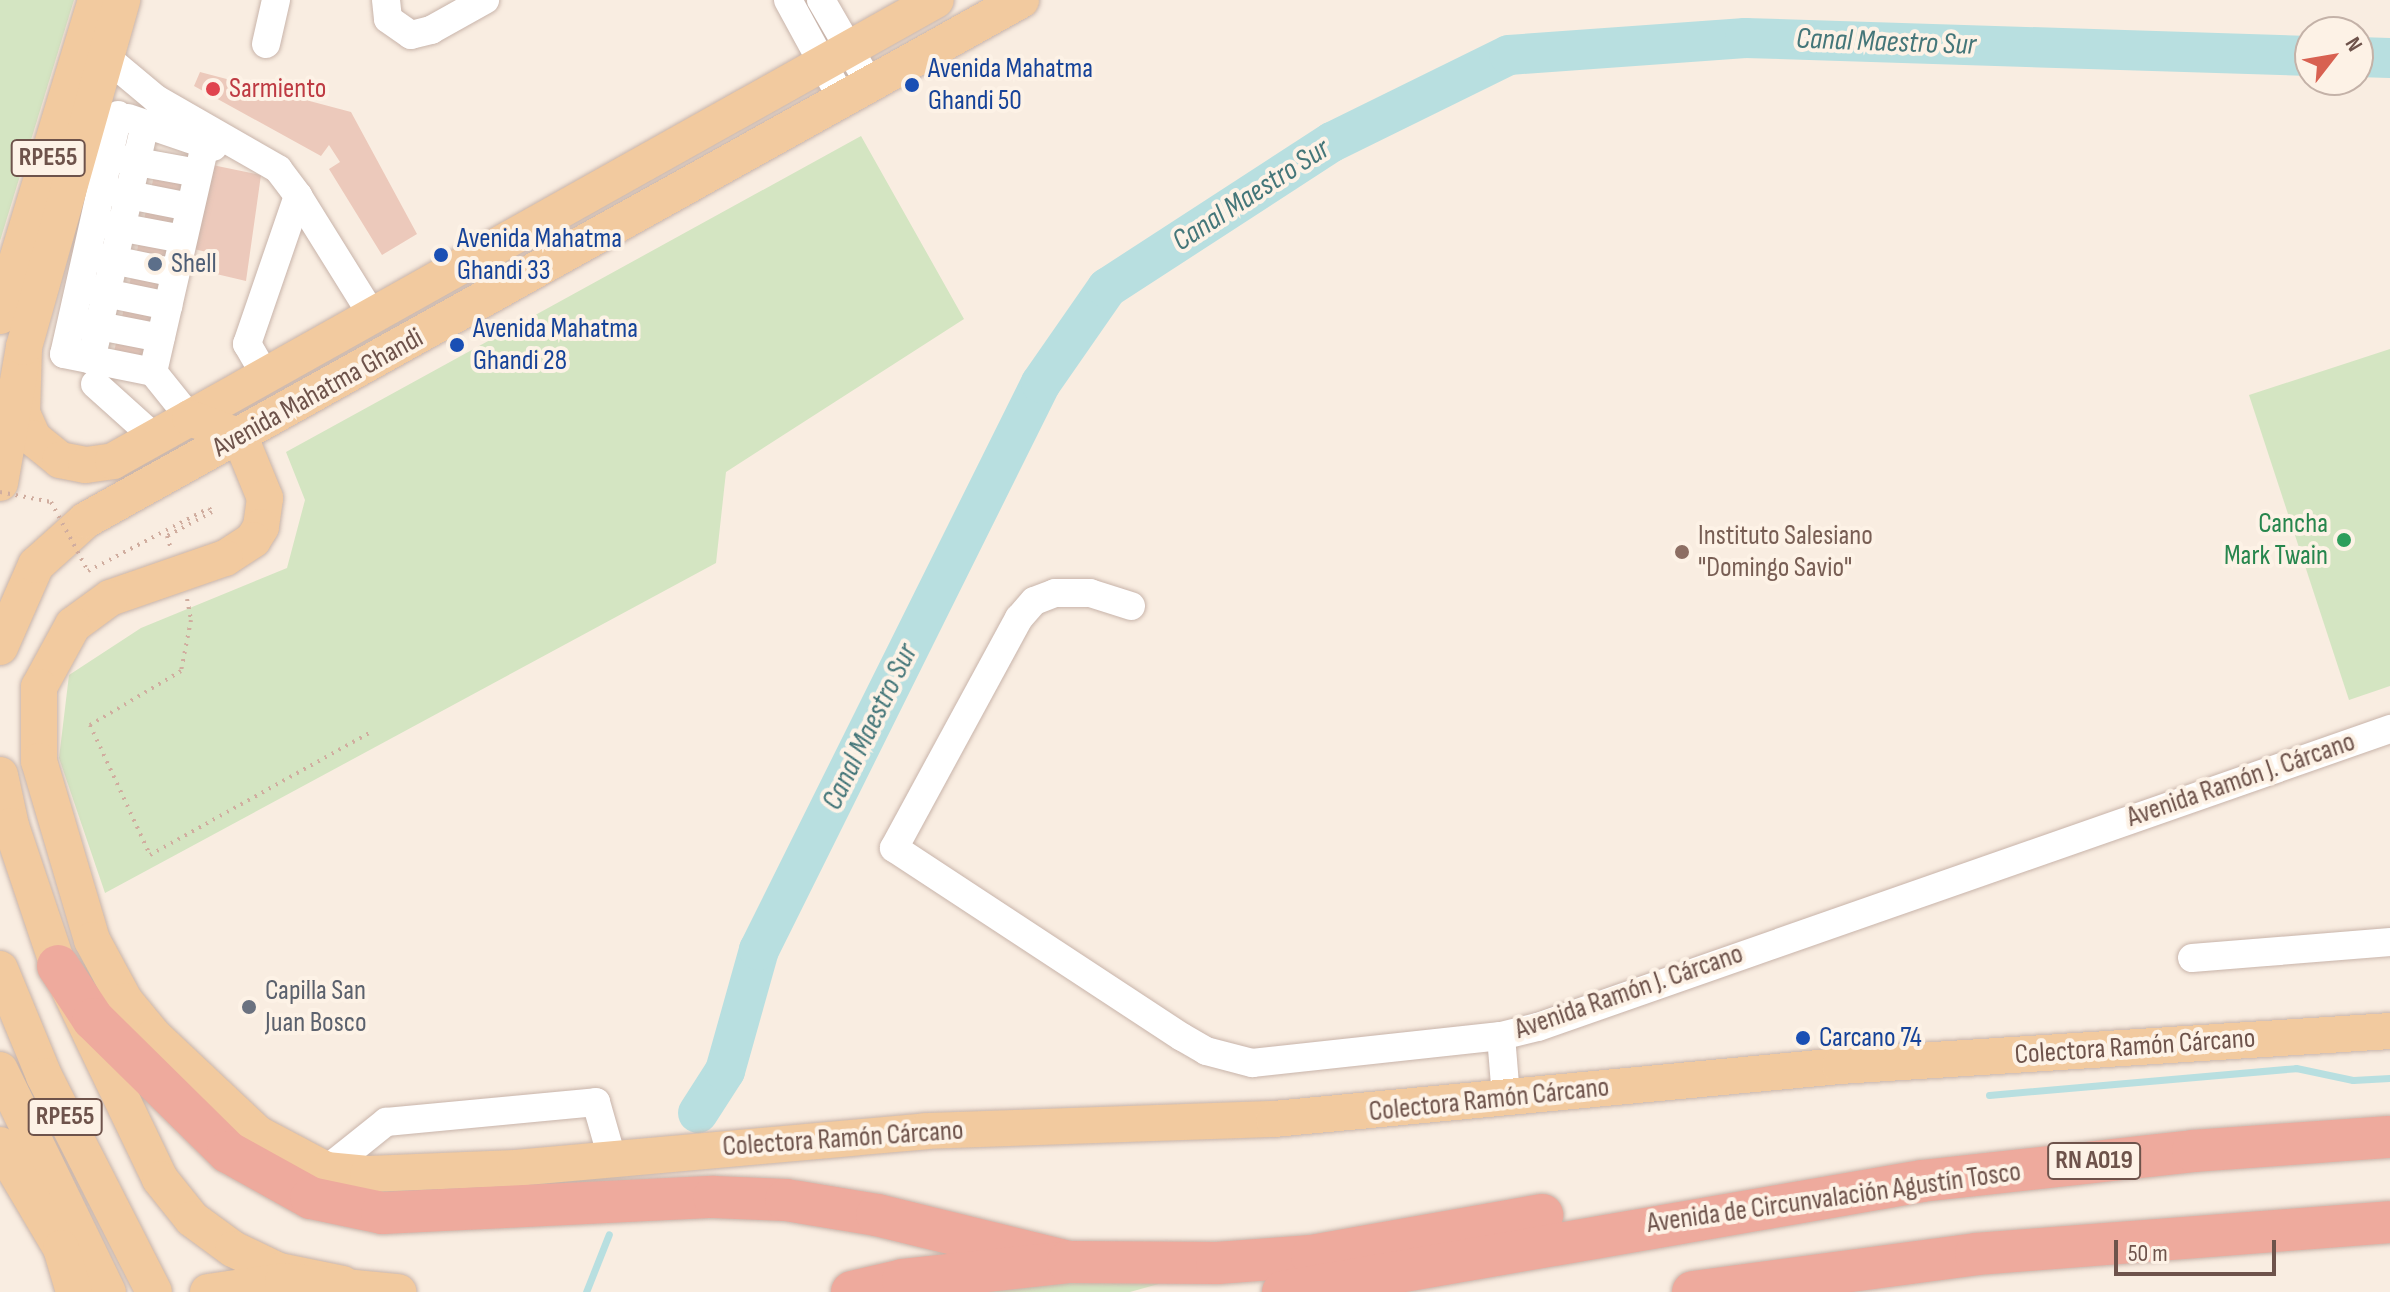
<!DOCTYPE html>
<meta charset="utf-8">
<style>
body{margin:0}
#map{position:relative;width:2390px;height:1292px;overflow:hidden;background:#f9ede1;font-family:"Sofia Sans Condensed",sans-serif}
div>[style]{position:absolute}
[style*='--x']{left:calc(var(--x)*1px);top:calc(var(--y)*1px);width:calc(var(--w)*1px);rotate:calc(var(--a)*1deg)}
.green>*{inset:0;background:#d4e5c2}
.stream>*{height:7px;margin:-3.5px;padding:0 3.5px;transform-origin:3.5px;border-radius:3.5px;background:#b8dfe0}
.river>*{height:40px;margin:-20px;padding:0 20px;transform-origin:20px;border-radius:20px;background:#b8dfe0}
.building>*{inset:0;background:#ecc9bb}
.path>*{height:4px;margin-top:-2px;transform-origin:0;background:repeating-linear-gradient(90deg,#d0ad9f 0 2px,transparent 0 8px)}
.roads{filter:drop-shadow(0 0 2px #c8b4aa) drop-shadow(0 0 2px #c8b4aa)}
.minor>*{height:28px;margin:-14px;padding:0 14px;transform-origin:14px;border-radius:14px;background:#fff}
.major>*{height:36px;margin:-18px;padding:0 18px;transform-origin:18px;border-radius:18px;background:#f2ca9f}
.highway>*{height:42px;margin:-21px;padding:0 21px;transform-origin:21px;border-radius:21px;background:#eeaa9d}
.path-bridge>*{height:4px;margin-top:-2px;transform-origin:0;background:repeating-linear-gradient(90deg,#d0ad9f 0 2px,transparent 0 8px)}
.dots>*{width:22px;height:22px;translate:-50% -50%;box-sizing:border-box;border:4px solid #fdf2e6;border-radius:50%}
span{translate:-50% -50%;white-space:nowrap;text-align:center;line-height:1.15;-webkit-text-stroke:8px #fdf2e6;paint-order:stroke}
.shield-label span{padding:2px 6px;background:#fdf2e6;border:2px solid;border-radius:6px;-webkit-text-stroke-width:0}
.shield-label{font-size:26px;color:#6e534b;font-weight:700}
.transit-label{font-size:28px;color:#164399}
.left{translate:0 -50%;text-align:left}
.health-label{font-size:28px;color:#be3a42}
.service-label{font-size:28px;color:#4e5e75}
.street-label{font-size:28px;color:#6e534b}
.leisure-label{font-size:28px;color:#27864d}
.right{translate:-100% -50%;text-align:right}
.education-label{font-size:28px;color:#785e54}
.worship-label{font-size:28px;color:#5b616d}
.water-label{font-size:30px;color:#447679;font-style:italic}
.north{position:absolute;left:2294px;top:16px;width:80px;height:80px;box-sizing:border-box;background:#fdf2e6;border:2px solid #c4b2a8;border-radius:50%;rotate:59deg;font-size:22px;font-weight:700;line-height:32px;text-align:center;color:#6e534b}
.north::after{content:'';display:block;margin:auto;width:28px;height:36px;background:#d86151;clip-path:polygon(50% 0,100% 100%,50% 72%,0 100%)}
.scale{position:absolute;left:2114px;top:1240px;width:162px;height:36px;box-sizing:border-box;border:4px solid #6e534b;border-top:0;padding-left:10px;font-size:24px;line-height:28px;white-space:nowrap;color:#6e534b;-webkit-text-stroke:6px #fdf2e6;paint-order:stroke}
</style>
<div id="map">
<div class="green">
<div style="clip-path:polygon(0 0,74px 0,0 241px)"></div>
<div style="clip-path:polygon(861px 136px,964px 319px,726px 472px,716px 563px,105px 893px,59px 758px,69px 675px,141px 628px,287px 568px,305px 500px,286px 452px)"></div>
<div style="clip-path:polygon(2390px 349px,2390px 686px,2349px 700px,2249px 395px)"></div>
<div style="clip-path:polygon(1081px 1281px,1169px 1281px,1130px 1292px,914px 1292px)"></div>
</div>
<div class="stream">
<div style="--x:1989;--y:1095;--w:308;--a:-5"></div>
<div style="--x:2296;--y:1068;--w:58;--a:11.9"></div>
<div style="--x:2353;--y:1080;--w:37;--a:-3"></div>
<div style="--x:586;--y:1292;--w:62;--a:-68.4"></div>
</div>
<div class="river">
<div style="--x:2358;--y:57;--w:32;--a:2"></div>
<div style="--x:698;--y:1113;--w:50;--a:-57.3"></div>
<div style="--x:725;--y:1071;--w:126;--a:-74.3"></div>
<div style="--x:759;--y:950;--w:633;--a:-63.56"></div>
<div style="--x:1041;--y:383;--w:116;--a:-55.2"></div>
<div style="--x:1107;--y:288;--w:268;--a:-33"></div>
<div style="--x:1332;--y:142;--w:197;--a:-26.2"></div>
<div style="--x:1509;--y:55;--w:237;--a:-4.1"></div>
<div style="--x:1745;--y:38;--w:565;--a:1.82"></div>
</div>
<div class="building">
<div style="clip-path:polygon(200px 72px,351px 112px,417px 234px,382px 255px,329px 169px,340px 162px,329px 145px,321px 156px,194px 86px)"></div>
<div style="clip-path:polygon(159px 154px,261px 175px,246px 281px,212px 273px,216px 254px,180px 246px,151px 369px,112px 361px)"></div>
</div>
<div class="path">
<div style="--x:88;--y:571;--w:136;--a:-27.5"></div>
<div style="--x:209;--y:508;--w:5;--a:53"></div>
<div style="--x:212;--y:512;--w:51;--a:151.9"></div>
<div style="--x:167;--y:536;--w:14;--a:73"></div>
<div style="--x:187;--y:599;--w:21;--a:79"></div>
<div style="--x:191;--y:620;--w:52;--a:101.1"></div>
<div style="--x:181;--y:671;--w:106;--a:149.3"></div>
<div style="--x:90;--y:725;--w:143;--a:65.2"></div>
<div style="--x:150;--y:855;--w:255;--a:-29.1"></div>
</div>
<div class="roads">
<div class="minor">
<div style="--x:386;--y:0;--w:19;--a:84"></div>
<div style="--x:388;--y:19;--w:28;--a:35"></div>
<div style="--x:411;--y:35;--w:21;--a:-14"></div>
<div style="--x:431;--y:30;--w:62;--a:-29.1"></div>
<div style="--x:788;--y:0;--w:115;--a:61.4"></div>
<div style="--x:821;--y:0;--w:98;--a:60"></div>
<div style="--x:266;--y:44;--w:45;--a:-77.2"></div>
<div style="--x:91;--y:53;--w:17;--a:17"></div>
<div style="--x:107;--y:58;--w:64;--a:39.9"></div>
<div style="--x:156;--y:99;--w:141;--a:29.8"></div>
<div style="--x:278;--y:169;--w:34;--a:53"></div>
<div style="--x:118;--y:115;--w:245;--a:102.7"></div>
<div style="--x:64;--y:354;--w:91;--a:11.4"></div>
<div style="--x:153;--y:372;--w:59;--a:51.2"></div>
<div style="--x:128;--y:118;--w:90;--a:18.8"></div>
<div style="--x:121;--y:159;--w:78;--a:10.3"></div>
<div style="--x:114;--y:192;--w:77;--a:11.2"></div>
<div style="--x:103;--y:224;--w:81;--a:10.6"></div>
<div style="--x:98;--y:257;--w:79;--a:11.7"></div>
<div style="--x:91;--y:290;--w:79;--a:11.7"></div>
<div style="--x:84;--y:323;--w:78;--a:11"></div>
<div style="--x:91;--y:360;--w:242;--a:-77.1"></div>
<div style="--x:153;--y:372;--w:247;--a:-77.1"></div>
<div style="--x:265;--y:375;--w:36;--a:-120"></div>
<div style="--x:247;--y:344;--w:157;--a:-71"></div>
<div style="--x:298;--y:196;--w:140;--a:58.1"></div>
<div style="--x:95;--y:384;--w:81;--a:42"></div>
<div style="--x:1131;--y:606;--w:43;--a:-162.4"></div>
<div style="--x:1090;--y:593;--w:35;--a:180"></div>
<div style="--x:1055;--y:593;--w:22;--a:159"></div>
<div style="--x:1034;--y:601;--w:23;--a:131"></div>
<div style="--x:1019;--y:618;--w:262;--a:118.5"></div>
<div style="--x:894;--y:848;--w:344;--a:33.3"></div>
<div style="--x:1182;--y:1037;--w:28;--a:30"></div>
<div style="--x:1206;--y:1051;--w:48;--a:14.6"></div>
<div style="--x:1252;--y:1063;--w:250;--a:-6.2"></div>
<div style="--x:1501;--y:1036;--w:38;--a:-14"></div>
<div style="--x:1538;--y:1027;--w:903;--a:-19.28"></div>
<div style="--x:2192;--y:958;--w:199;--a:-4.6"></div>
<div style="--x:1501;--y:1036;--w:61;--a:85.3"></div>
<div style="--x:326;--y:1170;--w:77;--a:-38.7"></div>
<div style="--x:386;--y:1122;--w:211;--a:-5.4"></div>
<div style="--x:596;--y:1102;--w:58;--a:74.1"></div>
</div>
<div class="major">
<div style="--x:0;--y:316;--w:330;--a:-73.1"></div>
<div style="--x:24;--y:347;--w:66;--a:91.7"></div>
<div style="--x:22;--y:413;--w:27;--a:66"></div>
<div style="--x:33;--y:438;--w:35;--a:39"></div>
<div style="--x:60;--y:460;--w:26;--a:11"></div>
<div style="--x:86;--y:465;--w:27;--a:-8"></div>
<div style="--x:113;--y:461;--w:943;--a:-29.26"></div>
<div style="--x:190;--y:418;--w:53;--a:20.8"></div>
<div style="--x:240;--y:437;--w:66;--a:67.7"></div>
<div style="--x:265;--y:498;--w:29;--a:98"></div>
<div style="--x:261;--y:527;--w:15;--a:122"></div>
<div style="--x:253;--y:540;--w:33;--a:147"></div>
<div style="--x:225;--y:558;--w:122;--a:160.8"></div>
<div style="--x:110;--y:598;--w:46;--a:143.9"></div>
<div style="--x:73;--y:625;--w:71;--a:118.7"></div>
<div style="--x:39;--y:687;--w:74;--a:90"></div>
<div style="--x:39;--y:761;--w:187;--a:73.5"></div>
<div style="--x:92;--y:940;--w:69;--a:61.6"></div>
<div style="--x:125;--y:1001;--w:45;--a:50.4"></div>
<div style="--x:154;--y:1036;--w:143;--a:43.3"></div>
<div style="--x:258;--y:1134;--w:77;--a:27.9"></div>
<div style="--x:326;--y:1170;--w:42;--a:5.4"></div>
<div style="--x:368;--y:1174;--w:147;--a:-2.3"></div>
<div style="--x:515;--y:1168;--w:413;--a:-5.1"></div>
<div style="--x:926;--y:1131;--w:348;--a:-2"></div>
<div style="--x:1274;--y:1119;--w:568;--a:-5.35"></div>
<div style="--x:1840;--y:1066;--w:551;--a:-3.64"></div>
<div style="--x:0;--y:483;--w:138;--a:-80"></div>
<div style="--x:24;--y:347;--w:361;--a:-74.2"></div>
<div style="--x:0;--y:647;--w:90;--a:-66.3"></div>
<div style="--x:36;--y:565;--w:67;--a:-42"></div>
<div style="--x:86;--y:520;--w:1070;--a:-29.08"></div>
<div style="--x:0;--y:775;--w:52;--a:77.8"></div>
<div style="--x:11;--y:826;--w:148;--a:71.4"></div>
<div style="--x:58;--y:966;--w:236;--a:64.4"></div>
<div style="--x:160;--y:1179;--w:51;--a:51.3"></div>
<div style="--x:192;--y:1219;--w:51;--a:36.2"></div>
<div style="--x:233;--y:1249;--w:51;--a:25.6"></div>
<div style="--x:279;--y:1271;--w:65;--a:11.5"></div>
<div style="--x:0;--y:969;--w:116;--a:67.6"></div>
<div style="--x:44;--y:1076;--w:242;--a:63"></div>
<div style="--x:0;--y:1070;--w:247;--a:64.1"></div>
<div style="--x:0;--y:1145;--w:120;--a:59.4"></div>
<div style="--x:61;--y:1248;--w:46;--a:73.5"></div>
<div style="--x:208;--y:1292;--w:76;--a:-8.3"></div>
<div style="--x:283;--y:1281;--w:116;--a:5.5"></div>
</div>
<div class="highway">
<div style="--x:58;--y:966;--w:64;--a:56.6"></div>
<div style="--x:93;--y:1019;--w:190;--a:44.6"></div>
<div style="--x:228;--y:1152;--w:95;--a:29"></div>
<div style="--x:311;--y:1198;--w:73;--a:11.9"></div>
<div style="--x:382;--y:1213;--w:332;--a:-2.8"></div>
<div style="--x:714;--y:1197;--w:72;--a:2.4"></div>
<div style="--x:786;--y:1200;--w:92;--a:9.4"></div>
<div style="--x:877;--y:1215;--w:197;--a:13.8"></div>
<div style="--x:852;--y:1292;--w:52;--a:-13.2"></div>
<div style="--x:903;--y:1280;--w:166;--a:-6.2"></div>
<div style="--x:1068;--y:1262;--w:149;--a:0.4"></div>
<div style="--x:1217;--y:1263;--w:95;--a:-4.2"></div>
<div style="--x:1312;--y:1256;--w:234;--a:-10.1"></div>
<div style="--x:1283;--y:1292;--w:649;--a:-9.85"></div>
<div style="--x:1922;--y:1181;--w:273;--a:-6.3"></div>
<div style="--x:2193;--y:1151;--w:197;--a:-4.1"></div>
<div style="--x:1693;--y:1292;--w:286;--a:-7.6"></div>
<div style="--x:1976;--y:1254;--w:415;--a:-4.4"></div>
</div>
</div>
<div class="path-bridge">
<div style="--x:0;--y:492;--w:52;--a:11.1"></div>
<div style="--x:51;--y:502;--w:78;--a:61.8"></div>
</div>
<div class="dots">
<div style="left:912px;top:85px;background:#1a4fb4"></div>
<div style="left:213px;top:89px;background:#e0444e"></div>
<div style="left:441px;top:255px;background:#1a4fb4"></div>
<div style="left:155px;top:264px;background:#5c6f8a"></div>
<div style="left:457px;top:345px;background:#1a4fb4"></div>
<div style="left:2344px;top:540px;background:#2e9e5b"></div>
<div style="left:1682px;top:552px;background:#8d6e63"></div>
<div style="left:249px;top:1007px;background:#6b7280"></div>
<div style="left:1803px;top:1038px;background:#1a4fb4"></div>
</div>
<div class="shield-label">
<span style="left:48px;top:158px">RPE55</span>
<span style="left:65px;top:1117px">RPE55</span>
<span style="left:2094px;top:1161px">RN A019</span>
</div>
<div class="transit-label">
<span class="left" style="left:928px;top:85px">Avenida Mahatma<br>Ghandi 50</span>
<span class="left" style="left:457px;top:255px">Avenida Mahatma<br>Ghandi 33</span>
<span class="left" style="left:473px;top:345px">Avenida Mahatma<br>Ghandi 28</span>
<span class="left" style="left:1819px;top:1038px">Carcano 74</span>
</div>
<div class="health-label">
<span class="left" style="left:229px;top:89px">Sarmiento</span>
</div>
<div class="service-label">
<span class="left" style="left:171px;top:264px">Shell</span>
</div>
<div class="street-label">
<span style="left:318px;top:393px;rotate:-29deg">Avenida Mahatma Ghandi</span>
<span style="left:2241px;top:780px;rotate:-19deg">Avenida Ramón J. Cárcano</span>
<span style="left:1629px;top:992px;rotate:-19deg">Avenida Ramón J. Cárcano</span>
<span style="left:2135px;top:1047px;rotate:-4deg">Colectora Ramón Cárcano</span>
<span style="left:1489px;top:1100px;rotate:-6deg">Colectora Ramón Cárcano</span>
<span style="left:843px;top:1139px;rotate:-4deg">Colectora Ramón Cárcano</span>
<span style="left:1834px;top:1198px;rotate:-8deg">Avenida de Circunvalación Agustín Tosco</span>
</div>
<div class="leisure-label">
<span class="right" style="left:2328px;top:540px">Cancha<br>Mark Twain</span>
</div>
<div class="education-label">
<span class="left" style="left:1698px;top:552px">Instituto Salesiano<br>"Domingo Savio"</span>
</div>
<div class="worship-label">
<span class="left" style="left:265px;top:1007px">Capilla San<br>Juan Bosco</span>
</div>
<div class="water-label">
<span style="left:1886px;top:42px;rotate:2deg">Canal Maestro Sur</span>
<span style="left:1251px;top:195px;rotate:-33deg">Canal Maestro Sur</span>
<span style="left:870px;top:727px;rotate:-64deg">Canal Maestro Sur</span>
</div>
<div class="north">N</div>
<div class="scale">50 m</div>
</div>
